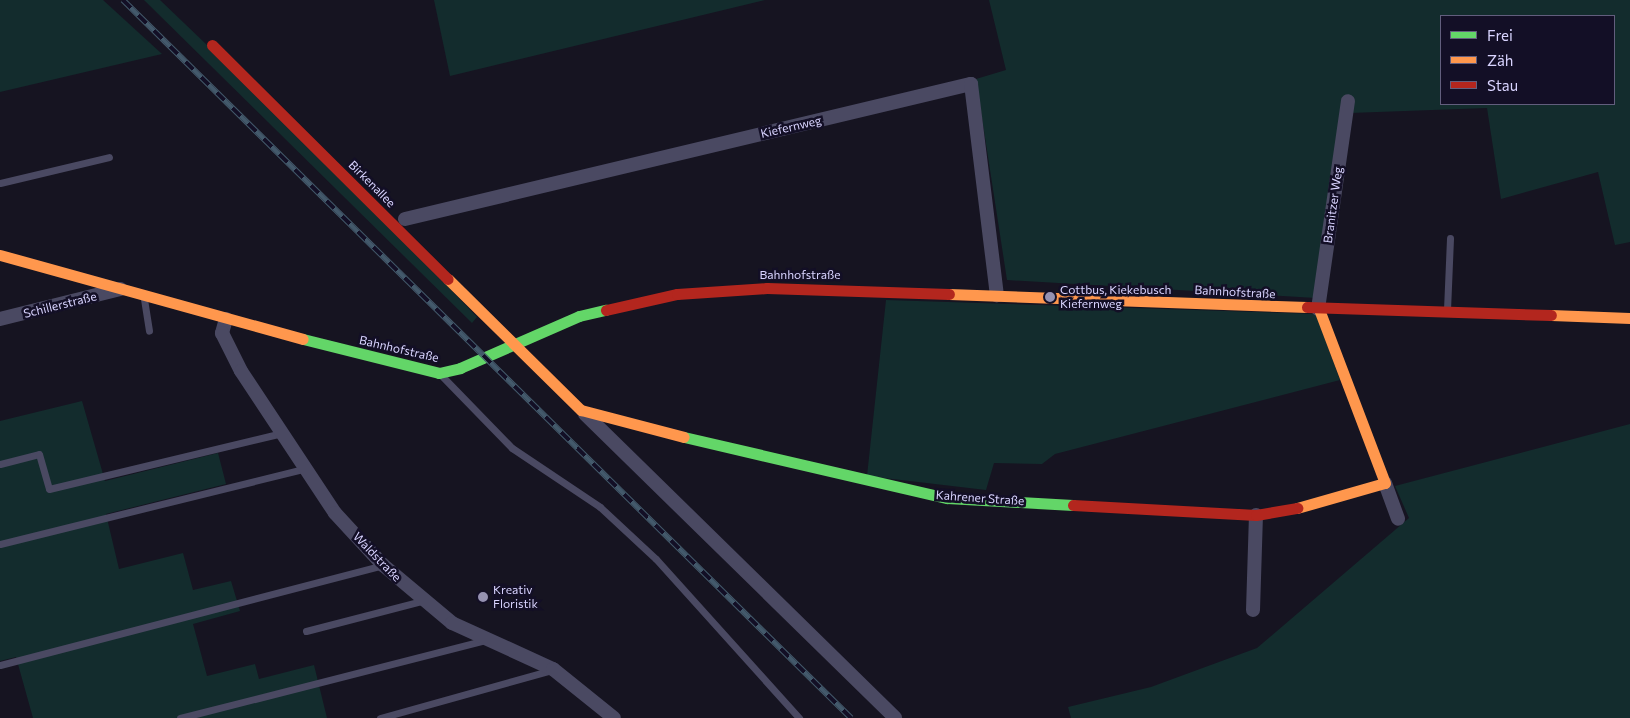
<!DOCTYPE html>
<meta charset="utf-8">
<style>
body{margin:0}
#map{position:relative;width:1630px;height:718px;overflow:hidden;background:#161421;font-family:Commissioner,sans-serif}
div>[style]{position:absolute}
[style*='--x']{left:calc(var(--x)*1px);top:calc(var(--y)*1px);width:calc(var(--w)*1px);rotate:calc(var(--a)*1deg)}
.green>*{inset:0;background:#132c2d}
.lane>*{height:7px;margin:-3.5px;padding:0 3.5px;transform-origin:3.5px;border-radius:3.5px;background:#4a4962}
.street>*{height:14px;margin:-7px;padding:0 7px;transform-origin:7px;border-radius:7px;background:#4a4962}
.fast>*{height:11px;margin:-5.5px;padding:0 5.5px;transform-origin:5.5px;border-radius:5.5px;background:#63d668}
.slow>*{height:11px;margin:-5.5px;padding:0 5.5px;transform-origin:5.5px;border-radius:5.5px;background:#ff974d}
.jam>*{height:11px;margin:-5.5px;padding:0 5.5px;transform-origin:5.5px;border-radius:5.5px;background:#b3261e}
.rail>*{height:5.5px;margin-top:-2.75px;transform-origin:0;background:repeating-linear-gradient(90deg,#130f26 0 11px,#43596b 0 22px);box-sizing:border-box;border-block:1px solid #43596b}
.dots>*{width:14px;height:14px;translate:-50% -50%;box-sizing:border-box;border:2px solid #130f26;border-radius:50%}
span{translate:-50% -50%;white-space:nowrap;text-align:center;line-height:1.15;-webkit-text-stroke:5px #130f26;paint-order:stroke}
.street-label{font-size:12px;color:#d9d4ff}
.poi-label{font-size:12px;color:#d9d4ff}
.left{translate:0 -50%;text-align:left}
.legend{position:absolute;left:1440px;top:15px;width:175px;height:90px;box-sizing:border-box;background:#130f26;border:1px solid #625e7d;margin:0;padding:6px 9px;list-style:none;font-size:15px;color:#d9d4ff}
.legend li{display:flex;align-items:center;gap:10px;height:25px}
.legend b{width:25px;border:1px solid #625e7d}
</style>
<div id="map">
<div class="green">
<div style="clip-path:polygon(0 0,103px 0,162px 54px,0 92px)"></div>
<div style="clip-path:polygon(144px 0,160px 0,303px 137px,477px 317px,472px 323px)"></div>
<div style="clip-path:polygon(434px 0,765px 0,450px 76px)"></div>
<div style="clip-path:polygon(evenodd,989px 0,1630px 0,1630px 242px,1615px 245px,1598px 172px,1501px 199px,1487px 108px,1350px 113px,1316px 298px,1007px 280px,976px 79px,1006px 70px,989px 0,1441px 16px,1614px 16px,1614px 104px,1441px 104px,1441px 16px)"></div>
<div style="clip-path:polygon(886px 300px,1316px 314px,1340px 380px,1055px 454px,1042px 464px,994px 463px,986px 490px,867px 476px)"></div>
<div style="clip-path:polygon(82px 401px,105px 481px,218px 453px,226px 484px,106px 514px,119px 569px,183px 553px,193px 590px,231px 581px,240px 611px,193px 624px,207px 676px,255px 664px,259px 679px,314px 665px,327px 718px,33px 718px,16px 657px,0 661px,0 421px)"></div>
<div style="clip-path:polygon(1630px 424px,1630px 718px,1071px 718px,1068px 707px,1151px 687px,1257px 648px,1409px 518px,1395px 486px)"></div>
</div>
<div class="lane">
<div style="--x:0;--y:183;--w:112;--a:-13.4"></div>
<div style="--x:144;--y:299;--w:32;--a:81"></div>
<div style="--x:1447;--y:310;--w:72;--a:-87.6"></div>
<div style="--x:441;--y:375;--w:102;--a:45.8"></div>
<div style="--x:512;--y:448;--w:106;--a:33.8"></div>
<div style="--x:600;--y:507;--w:76;--a:42.9"></div>
<div style="--x:656;--y:559;--w:214;--a:48"></div>
<div style="--x:0;--y:464;--w:40;--a:-14.4"></div>
<div style="--x:39;--y:454;--w:36;--a:74"></div>
<div style="--x:49;--y:489;--w:241;--a:-13.5"></div>
<div style="--x:0;--y:544;--w:315;--a:-13.9"></div>
<div style="--x:306;--y:631;--w:120;--a:-14.5"></div>
<div style="--x:0;--y:665;--w:396;--a:-14.6"></div>
<div style="--x:180;--y:718;--w:315;--a:-14.3"></div>
<div style="--x:380;--y:718;--w:179;--a:-15.6"></div>
</div>
<div class="street">
<div style="--x:405;--y:219;--w:582;--a:-13.42"></div>
<div style="--x:971;--y:84;--w:213;--a:83"></div>
<div style="--x:1318;--y:309;--w:210;--a:-81.8"></div>
<div style="--x:0;--y:319;--w:124;--a:-14"></div>
<div style="--x:226;--y:319;--w:15;--a:106"></div>
<div style="--x:222;--y:333;--w:42;--a:63.4"></div>
<div style="--x:241;--y:371;--w:170;--a:56.5"></div>
<div style="--x:335;--y:513;--w:71;--a:47.3"></div>
<div style="--x:383;--y:565;--w:90;--a:40"></div>
<div style="--x:452;--y:623;--w:111;--a:24.5"></div>
<div style="--x:553;--y:669;--w:78;--a:38.8"></div>
<div style="--x:585;--y:414;--w:434;--a:44.4"></div>
<div style="--x:1385;--y:483;--w:38;--a:70"></div>
<div style="--x:1253;--y:610;--w:95;--a:-88.2"></div>
</div>
<div class="fast">
<div style="--x:303;--y:339;--w:140;--a:14"></div>
<div style="--x:439;--y:373;--w:22;--a:-13"></div>
<div style="--x:460;--y:368;--w:130;--a:-23.6"></div>
<div style="--x:579;--y:316;--w:28;--a:-13"></div>
<div style="--x:684;--y:437;--w:270;--a:13.1"></div>
<div style="--x:947;--y:498;--w:126;--a:3.2"></div>
</div>
<div class="slow">
<div style="--x:0;--y:255;--w:314;--a:15.5"></div>
<div style="--x:448;--y:279;--w:187;--a:44.6"></div>
<div style="--x:581;--y:410;--w:106;--a:14.7"></div>
<div style="--x:949;--y:294;--w:358;--a:2.1"></div>
<div style="--x:1551;--y:315;--w:79;--a:2.2"></div>
<div style="--x:1297;--y:508;--w:91;--a:-15.9"></div>
<div style="--x:1385;--y:483;--w:186;--a:-110.8"></div>
</div>
<div class="jam">
<div style="--x:212;--y:45;--w:332;--a:44.8"></div>
<div style="--x:1307;--y:307;--w:244;--a:1.9"></div>
<div style="--x:606;--y:310;--w:73;--a:-12.7"></div>
<div style="--x:677;--y:294;--w:90;--a:-3.8"></div>
<div style="--x:767;--y:288;--w:182;--a:1.9"></div>
<div style="--x:1073;--y:505;--w:183;--a:3.1"></div>
<div style="--x:1256;--y:515;--w:42;--a:-9.7"></div>
</div>
<div class="rail">
<div style="--x:123;--y:0;--w:1023;--a:44.6"></div>
</div>
<div class="dots">
<div style="left:1050px;top:297px;background:#9591b1"></div>
<div style="left:483px;top:597px;background:#9591b1"></div>
</div>
<div class="street-label">
<span style="left:791px;top:127px;rotate:-13deg">Kiefernweg</span>
<span style="left:372px;top:184px;rotate:45deg">Birkenallee</span>
<span style="left:1333px;top:205px;rotate:-82deg">Branitzer Weg</span>
<span style="left:800px;top:275px">Bahnhofstraße</span>
<span style="left:1235px;top:292px;rotate:3deg">Bahnhofstraße</span>
<span style="left:60px;top:305px;rotate:-14deg">Schillerstraße</span>
<span style="left:399px;top:349px;rotate:13deg">Bahnhofstraße</span>
<span style="left:980px;top:498px;rotate:4deg">Kahrener Straße</span>
<span style="left:377px;top:557px;rotate:46deg">Waldstraße</span>
</div>
<div class="poi-label">
<span class="left" style="left:1060px;top:297px">Cottbus, Kiekebusch<br>Kiefernweg</span>
<span class="left" style="left:493px;top:597px">Kreativ<br>Floristik</span>
</div>
<ul class="legend">
<li><b style="height:6px;background:#63d668"></b>Frei</li>
<li><b style="height:6px;background:#ff974d"></b>Zäh</li>
<li><b style="height:6px;background:#b3261e"></b>Stau</li>
</ul>
</div>
